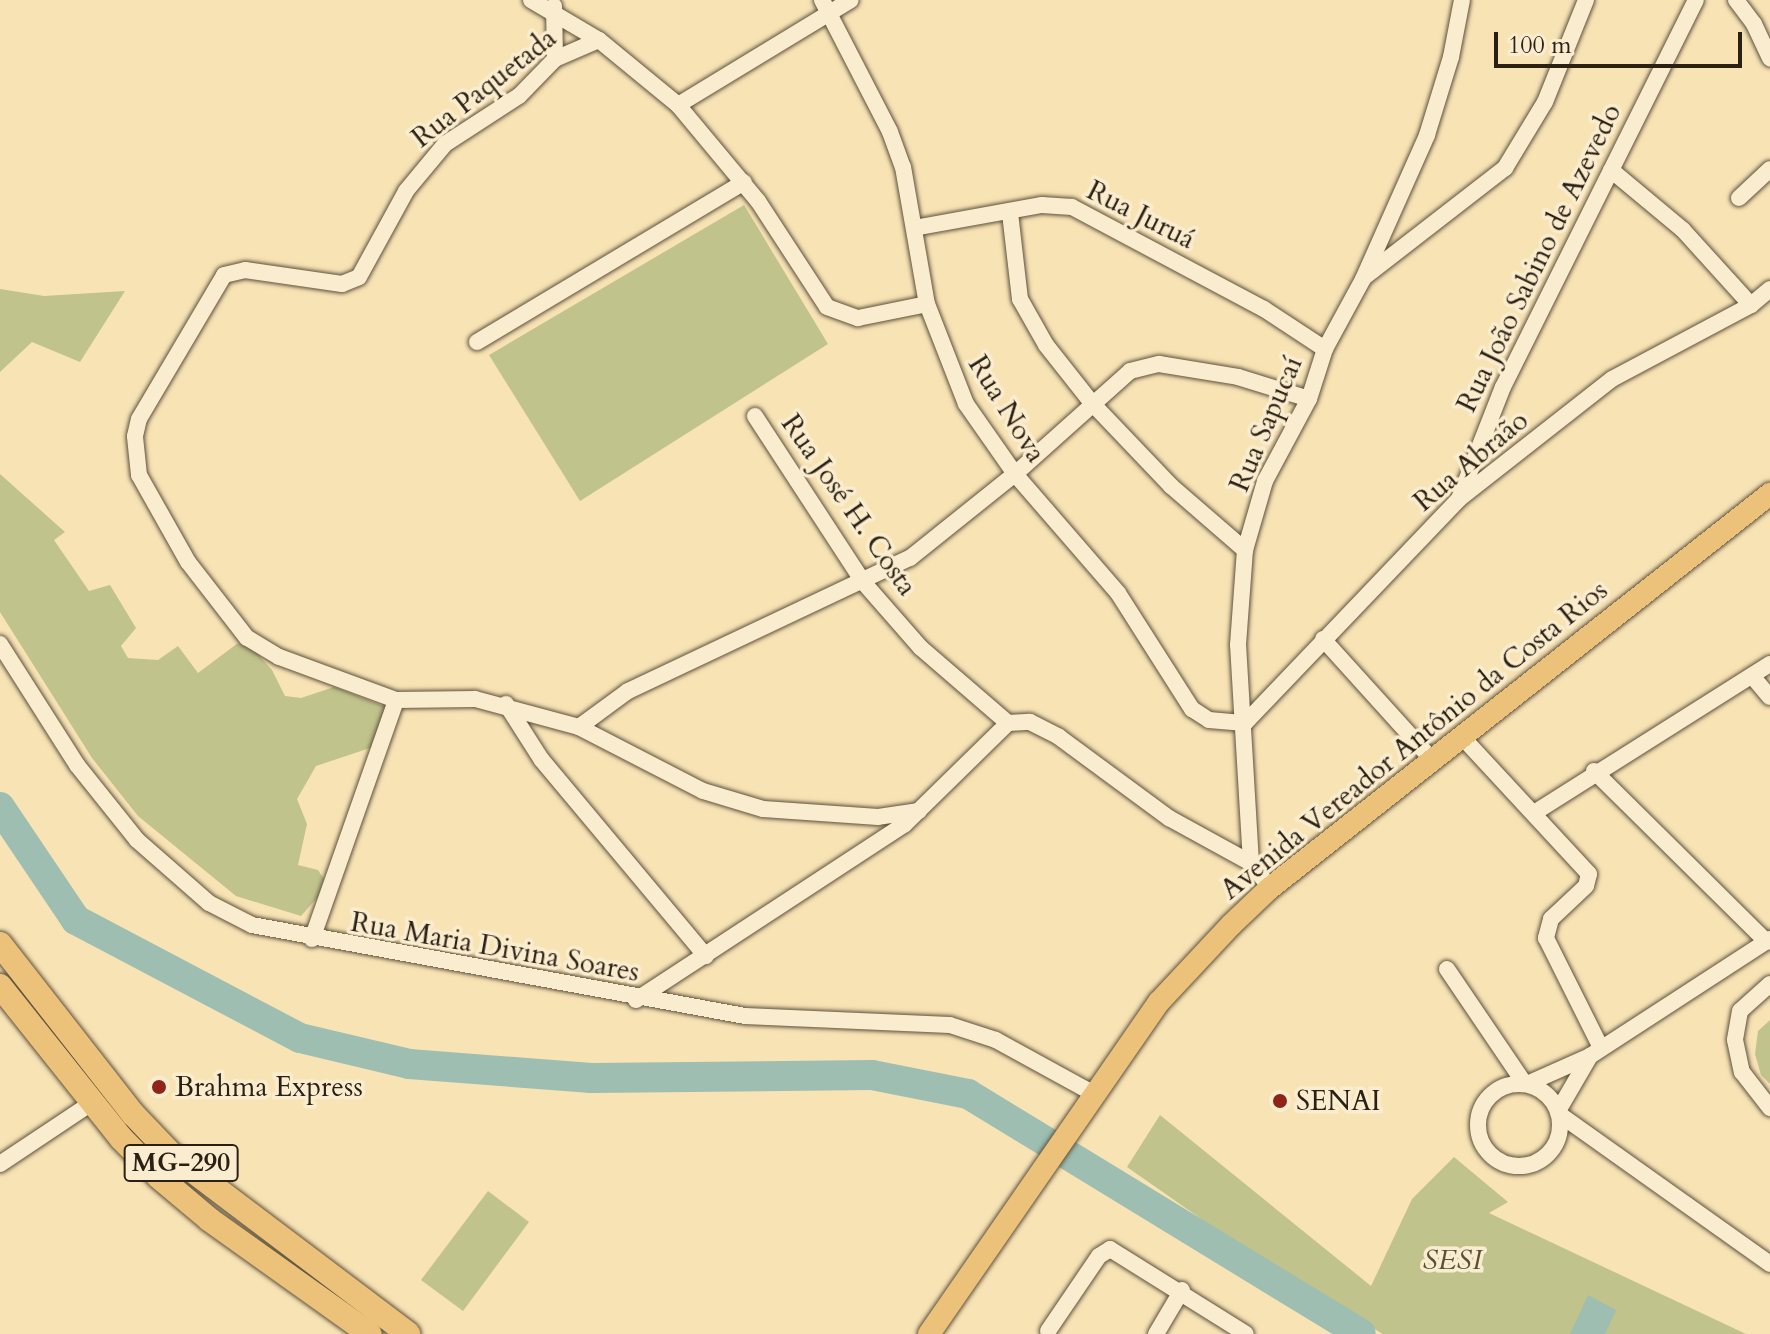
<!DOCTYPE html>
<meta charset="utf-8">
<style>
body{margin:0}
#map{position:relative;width:1770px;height:1334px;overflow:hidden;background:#f8e3b5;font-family:Cardo,serif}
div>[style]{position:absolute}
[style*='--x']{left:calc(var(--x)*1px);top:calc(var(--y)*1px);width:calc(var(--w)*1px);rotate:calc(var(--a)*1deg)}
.green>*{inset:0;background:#c0c38b}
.water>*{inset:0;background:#9dbeb1}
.river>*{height:30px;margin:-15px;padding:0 15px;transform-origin:15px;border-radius:15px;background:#9dbeb1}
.roads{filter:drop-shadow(0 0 2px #5e513c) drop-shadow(0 0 2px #5e513c)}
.minor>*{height:16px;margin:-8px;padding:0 8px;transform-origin:8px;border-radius:8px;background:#faedcf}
.minor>.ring{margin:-8px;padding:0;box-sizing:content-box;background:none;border:16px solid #faedcf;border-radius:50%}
.major>*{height:22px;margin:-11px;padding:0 11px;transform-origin:11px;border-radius:11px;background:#ecc27a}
.highway>*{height:24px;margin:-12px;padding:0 12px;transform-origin:12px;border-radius:12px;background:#ecc27a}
.dots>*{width:22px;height:22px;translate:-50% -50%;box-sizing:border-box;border:4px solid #faedcf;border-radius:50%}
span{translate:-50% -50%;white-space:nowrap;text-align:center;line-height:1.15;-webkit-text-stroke:7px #faedcf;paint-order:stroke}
.shield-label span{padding:2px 6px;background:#faedcf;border:2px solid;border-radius:6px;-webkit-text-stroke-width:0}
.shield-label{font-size:26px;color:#2b2014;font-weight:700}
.street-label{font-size:28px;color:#2b2014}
.poi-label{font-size:28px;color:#2b2014}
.left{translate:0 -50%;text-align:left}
.park-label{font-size:28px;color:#585138;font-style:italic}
.scale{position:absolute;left:1494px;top:32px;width:248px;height:36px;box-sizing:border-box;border:4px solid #2b2014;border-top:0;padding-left:10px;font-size:24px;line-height:28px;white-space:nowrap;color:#2b2014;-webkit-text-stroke:6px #faedcf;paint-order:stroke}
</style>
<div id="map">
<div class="green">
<div style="clip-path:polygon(744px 205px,828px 344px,580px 501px,489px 355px)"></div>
<div style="clip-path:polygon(0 289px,44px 296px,125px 291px,80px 362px,32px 342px,0 372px)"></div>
<div style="clip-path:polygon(0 474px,65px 532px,54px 540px,89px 591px,110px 585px,136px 628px,121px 646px,128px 658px,158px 660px,178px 646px,198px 673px,238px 643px,254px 650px,272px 670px,285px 696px,301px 698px,334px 687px,391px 709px,376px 746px,316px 766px,297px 799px,307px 824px,298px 865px,318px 870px,324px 879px,318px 897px,301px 916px,236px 896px,138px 816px,92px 758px,0 612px)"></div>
<div style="clip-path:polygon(1770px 1020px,1770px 1084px,1761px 1075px,1755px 1054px,1758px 1031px)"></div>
<div style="clip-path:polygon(1160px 1115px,1371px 1286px,1412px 1199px,1454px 1157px,1508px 1202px,1489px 1213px,1746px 1334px,1383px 1334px,1280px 1274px,1127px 1167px)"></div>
<div style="clip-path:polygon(488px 1191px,529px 1222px,463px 1311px,421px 1280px)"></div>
</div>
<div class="water">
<div style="clip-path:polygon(1588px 1295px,1616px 1310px,1605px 1334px,1570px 1334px)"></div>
</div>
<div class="river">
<div style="--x:0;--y:807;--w:136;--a:56.1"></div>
<div style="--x:76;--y:920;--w:253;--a:27.8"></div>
<div style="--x:300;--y:1038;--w:112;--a:13.4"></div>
<div style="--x:409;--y:1064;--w:183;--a:4.4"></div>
<div style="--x:591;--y:1078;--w:281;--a:-0.6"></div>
<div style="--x:872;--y:1075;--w:98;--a:11.2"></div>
<div style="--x:968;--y:1094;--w:460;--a:31.4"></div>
</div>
<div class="roads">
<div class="minor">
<div style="--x:531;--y:0;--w:79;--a:30.5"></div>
<div style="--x:822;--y:0;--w:148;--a:62.7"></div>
<div style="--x:890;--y:132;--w:37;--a:70"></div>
<div style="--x:903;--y:167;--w:139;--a:80.1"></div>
<div style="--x:927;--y:304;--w:107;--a:68.7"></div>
<div style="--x:966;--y:404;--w:85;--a:55"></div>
<div style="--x:1015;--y:474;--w:157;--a:49.1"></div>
<div style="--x:1118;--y:593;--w:138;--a:57.5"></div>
<div style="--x:1192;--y:709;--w:20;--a:33"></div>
<div style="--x:1209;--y:720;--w:36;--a:5"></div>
<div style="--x:1245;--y:723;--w:310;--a:-46.3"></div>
<div style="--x:1459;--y:499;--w:194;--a:-38.1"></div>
<div style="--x:1612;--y:379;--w:157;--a:-28"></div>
<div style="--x:1751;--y:305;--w:25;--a:-40"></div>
<div style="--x:1736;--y:0;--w:30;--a:53"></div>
<div style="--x:1754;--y:24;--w:38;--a:65"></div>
<div style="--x:554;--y:6;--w:53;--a:88.9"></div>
<div style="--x:678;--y:105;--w:202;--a:-31.3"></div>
<div style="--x:1611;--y:170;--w:94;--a:39.8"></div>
<div style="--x:1683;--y:230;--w:101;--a:47.8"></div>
<div style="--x:1739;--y:198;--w:42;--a:-43.1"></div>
<div style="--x:1010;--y:213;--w:87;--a:83.4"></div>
<div style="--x:1020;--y:299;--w:53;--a:60.5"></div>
<div style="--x:1046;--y:345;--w:73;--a:51.7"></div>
<div style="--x:1091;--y:402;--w:116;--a:46.4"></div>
<div style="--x:1171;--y:486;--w:98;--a:40.9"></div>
<div style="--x:914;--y:228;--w:130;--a:-10.2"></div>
<div style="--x:1042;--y:205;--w:30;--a:4"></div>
<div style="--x:1072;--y:207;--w:217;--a:28"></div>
<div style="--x:1264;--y:309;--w:73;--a:33.3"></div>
<div style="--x:1367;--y:275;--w:175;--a:-37.8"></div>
<div style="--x:1505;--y:168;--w:77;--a:-58.8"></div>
<div style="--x:1545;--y:102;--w:110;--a:-68.1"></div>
<div style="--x:477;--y:342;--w:311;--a:-30.9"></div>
<div style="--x:755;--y:416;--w:199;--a:56.9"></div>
<div style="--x:864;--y:583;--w:86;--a:48.8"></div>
<div style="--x:921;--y:648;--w:115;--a:40.8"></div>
<div style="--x:1008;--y:723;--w:22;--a:-3"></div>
<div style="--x:1030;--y:722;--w:33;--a:27"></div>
<div style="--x:1059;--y:737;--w:137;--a:36.4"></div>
<div style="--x:1169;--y:818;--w:94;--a:28.8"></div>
<div style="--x:1459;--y:499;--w:120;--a:-68.6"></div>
<div style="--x:1503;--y:387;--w:432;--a:-63.5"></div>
<div style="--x:1323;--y:639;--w:166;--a:47.9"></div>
<div style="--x:0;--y:644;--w:143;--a:57.5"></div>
<div style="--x:77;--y:765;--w:96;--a:51.3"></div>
<div style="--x:137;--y:840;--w:96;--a:41.2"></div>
<div style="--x:209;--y:903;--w:48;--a:27.1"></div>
<div style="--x:252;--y:925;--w:501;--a:10.46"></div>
<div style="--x:745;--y:1016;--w:205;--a:2.5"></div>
<div style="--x:950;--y:1025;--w:48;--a:18.1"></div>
<div style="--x:996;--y:1040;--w:114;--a:28.8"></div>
<div style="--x:1753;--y:677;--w:26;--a:50"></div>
<div style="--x:506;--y:704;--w:65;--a:57.5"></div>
<div style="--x:541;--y:759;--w:257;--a:50.1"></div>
<div style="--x:579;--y:727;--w:61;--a:-36.3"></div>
<div style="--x:628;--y:691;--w:312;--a:-25.3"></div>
<div style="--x:910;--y:558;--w:134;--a:-38.7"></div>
<div style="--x:1015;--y:474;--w:154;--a:-41.8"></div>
<div style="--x:1130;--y:371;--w:30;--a:-14"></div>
<div style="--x:1159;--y:364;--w:80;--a:9.3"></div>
<div style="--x:1238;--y:377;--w:74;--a:17.2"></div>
<div style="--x:1464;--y:739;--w:184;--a:47.2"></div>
<div style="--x:1589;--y:874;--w:12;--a:104"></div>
<div style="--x:1586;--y:886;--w:48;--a:136.7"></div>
<div style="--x:1551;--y:919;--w:20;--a:105"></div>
<div style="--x:1546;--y:938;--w:123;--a:63.4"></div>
<div style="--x:1594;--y:771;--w:243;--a:44.7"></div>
<div style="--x:919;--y:811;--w:41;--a:171.7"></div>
<div style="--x:878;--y:817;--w:115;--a:-176"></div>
<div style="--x:763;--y:809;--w:63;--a:-163.3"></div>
<div style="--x:703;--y:791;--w:140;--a:-152.7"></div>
<div style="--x:579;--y:727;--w:108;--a:-164.9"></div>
<div style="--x:475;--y:699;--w:79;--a:179.3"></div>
<div style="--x:396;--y:700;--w:125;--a:-159.8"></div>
<div style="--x:279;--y:657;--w:37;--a:-149"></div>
<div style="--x:247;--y:638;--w:96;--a:-127.8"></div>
<div style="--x:188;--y:562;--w:100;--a:-119.4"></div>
<div style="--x:139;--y:475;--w:39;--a:-96"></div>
<div style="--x:135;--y:436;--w:17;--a:-77"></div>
<div style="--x:139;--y:419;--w:167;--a:-59.4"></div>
<div style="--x:224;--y:275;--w:22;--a:-13"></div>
<div style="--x:245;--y:270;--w:98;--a:8.2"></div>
<div style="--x:342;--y:284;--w:18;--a:-22"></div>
<div style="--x:359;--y:277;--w:98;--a:-61.3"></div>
<div style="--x:406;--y:191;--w:61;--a:-50.3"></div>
<div style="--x:445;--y:144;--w:88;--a:-33"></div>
<div style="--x:519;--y:96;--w:52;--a:-45.8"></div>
<div style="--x:555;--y:59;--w:48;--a:-23.4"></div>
<div style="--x:599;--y:40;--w:102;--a:39.4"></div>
<div style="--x:678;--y:105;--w:125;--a:50.2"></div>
<div style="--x:758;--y:201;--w:126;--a:56.9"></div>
<div style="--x:827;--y:307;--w:33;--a:20"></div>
<div style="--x:858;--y:318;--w:70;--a:-11.5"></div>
<div style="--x:1534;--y:813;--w:279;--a:-32.3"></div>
<div style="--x:1270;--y:888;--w:31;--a:-127"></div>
<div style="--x:1251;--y:863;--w:218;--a:-93.4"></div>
<div style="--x:1238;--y:645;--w:95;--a:-85.8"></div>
<div style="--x:1245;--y:550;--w:72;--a:-73.8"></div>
<div style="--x:1265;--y:481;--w:93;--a:-61.8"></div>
<div style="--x:1309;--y:399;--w:52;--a:-72.3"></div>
<div style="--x:1325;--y:349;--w:80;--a:-61.5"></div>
<div style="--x:1363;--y:279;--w:158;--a:-66"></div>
<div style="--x:1427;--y:135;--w:82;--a:-72.9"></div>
<div style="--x:1451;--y:57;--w:58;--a:-79.1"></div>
<div style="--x:312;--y:939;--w:253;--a:-70.6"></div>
<div style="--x:1447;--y:969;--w:139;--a:55.9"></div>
<div style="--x:1770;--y:984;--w:40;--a:138"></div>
<div style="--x:1740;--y:1011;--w:29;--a:100"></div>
<div style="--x:1735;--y:1040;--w:33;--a:78"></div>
<div style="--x:1742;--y:1072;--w:46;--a:52.1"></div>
<div style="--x:636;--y:1000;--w:321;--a:-33.2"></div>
<div style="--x:905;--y:824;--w:144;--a:-44.4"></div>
<div style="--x:1527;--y:1084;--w:69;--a:-24"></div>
<div style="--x:1590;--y:1056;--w:215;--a:-33"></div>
<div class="ring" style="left:1478px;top:1084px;width:66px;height:66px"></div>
<div style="--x:1558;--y:1111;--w:64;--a:-59.8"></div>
<div style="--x:1559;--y:1114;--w:259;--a:35.4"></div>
<div style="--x:0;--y:1164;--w:112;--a:-33.7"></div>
<div style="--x:1048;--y:1331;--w:91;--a:-55.8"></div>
<div style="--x:1099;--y:1256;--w:13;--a:-32"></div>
<div style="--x:1110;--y:1249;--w:160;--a:32"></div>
<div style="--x:1156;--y:1334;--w:51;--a:-59.4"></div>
</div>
<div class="major">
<div style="--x:929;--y:1334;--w:404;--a:-55.3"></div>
<div style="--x:1159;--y:1002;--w:105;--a:-46.9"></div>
<div style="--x:1231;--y:925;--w:54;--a:-43.5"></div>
<div style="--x:1270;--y:888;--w:637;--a:-38.24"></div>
</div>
<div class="highway">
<div style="--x:0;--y:944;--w:216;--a:52"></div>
<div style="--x:133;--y:1114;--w:58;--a:46.4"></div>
<div style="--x:173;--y:1156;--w:295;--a:37.1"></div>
<div style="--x:0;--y:986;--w:194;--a:51.5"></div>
<div style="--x:121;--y:1138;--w:54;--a:45.7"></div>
<div style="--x:159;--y:1177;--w:67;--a:40.1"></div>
<div style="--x:210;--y:1220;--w:196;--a:35.5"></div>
</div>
</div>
<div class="dots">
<div style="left:159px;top:1087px;background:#8f2418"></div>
<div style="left:1280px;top:1101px;background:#8f2418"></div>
</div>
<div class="shield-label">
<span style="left:181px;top:1163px">MG-290</span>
</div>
<div class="street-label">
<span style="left:484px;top:88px;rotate:-38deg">Rua Paquetada</span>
<span style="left:1141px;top:215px;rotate:27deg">Rua Juruá</span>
<span style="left:1539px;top:258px;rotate:-64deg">Rua João Sabino de Azevedo</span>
<span style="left:1007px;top:409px;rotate:58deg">Rua Nova</span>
<span style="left:1266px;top:424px;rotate:-67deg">Rua Sapucaí</span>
<span style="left:1471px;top:461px;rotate:-40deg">Rua Abraão</span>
<span style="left:849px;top:505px;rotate:55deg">Rua José H. Costa</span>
<span style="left:1414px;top:740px;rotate:-39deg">Avenida Vereador Antônio da Costa Rios</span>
<span style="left:495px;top:947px;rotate:10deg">Rua Maria Divina Soares</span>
</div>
<div class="poi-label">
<span class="left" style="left:175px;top:1087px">Brahma Express</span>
<span class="left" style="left:1296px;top:1101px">SENAI</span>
</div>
<div class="park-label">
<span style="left:1452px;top:1260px">SESI</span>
</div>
<div class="scale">100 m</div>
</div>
